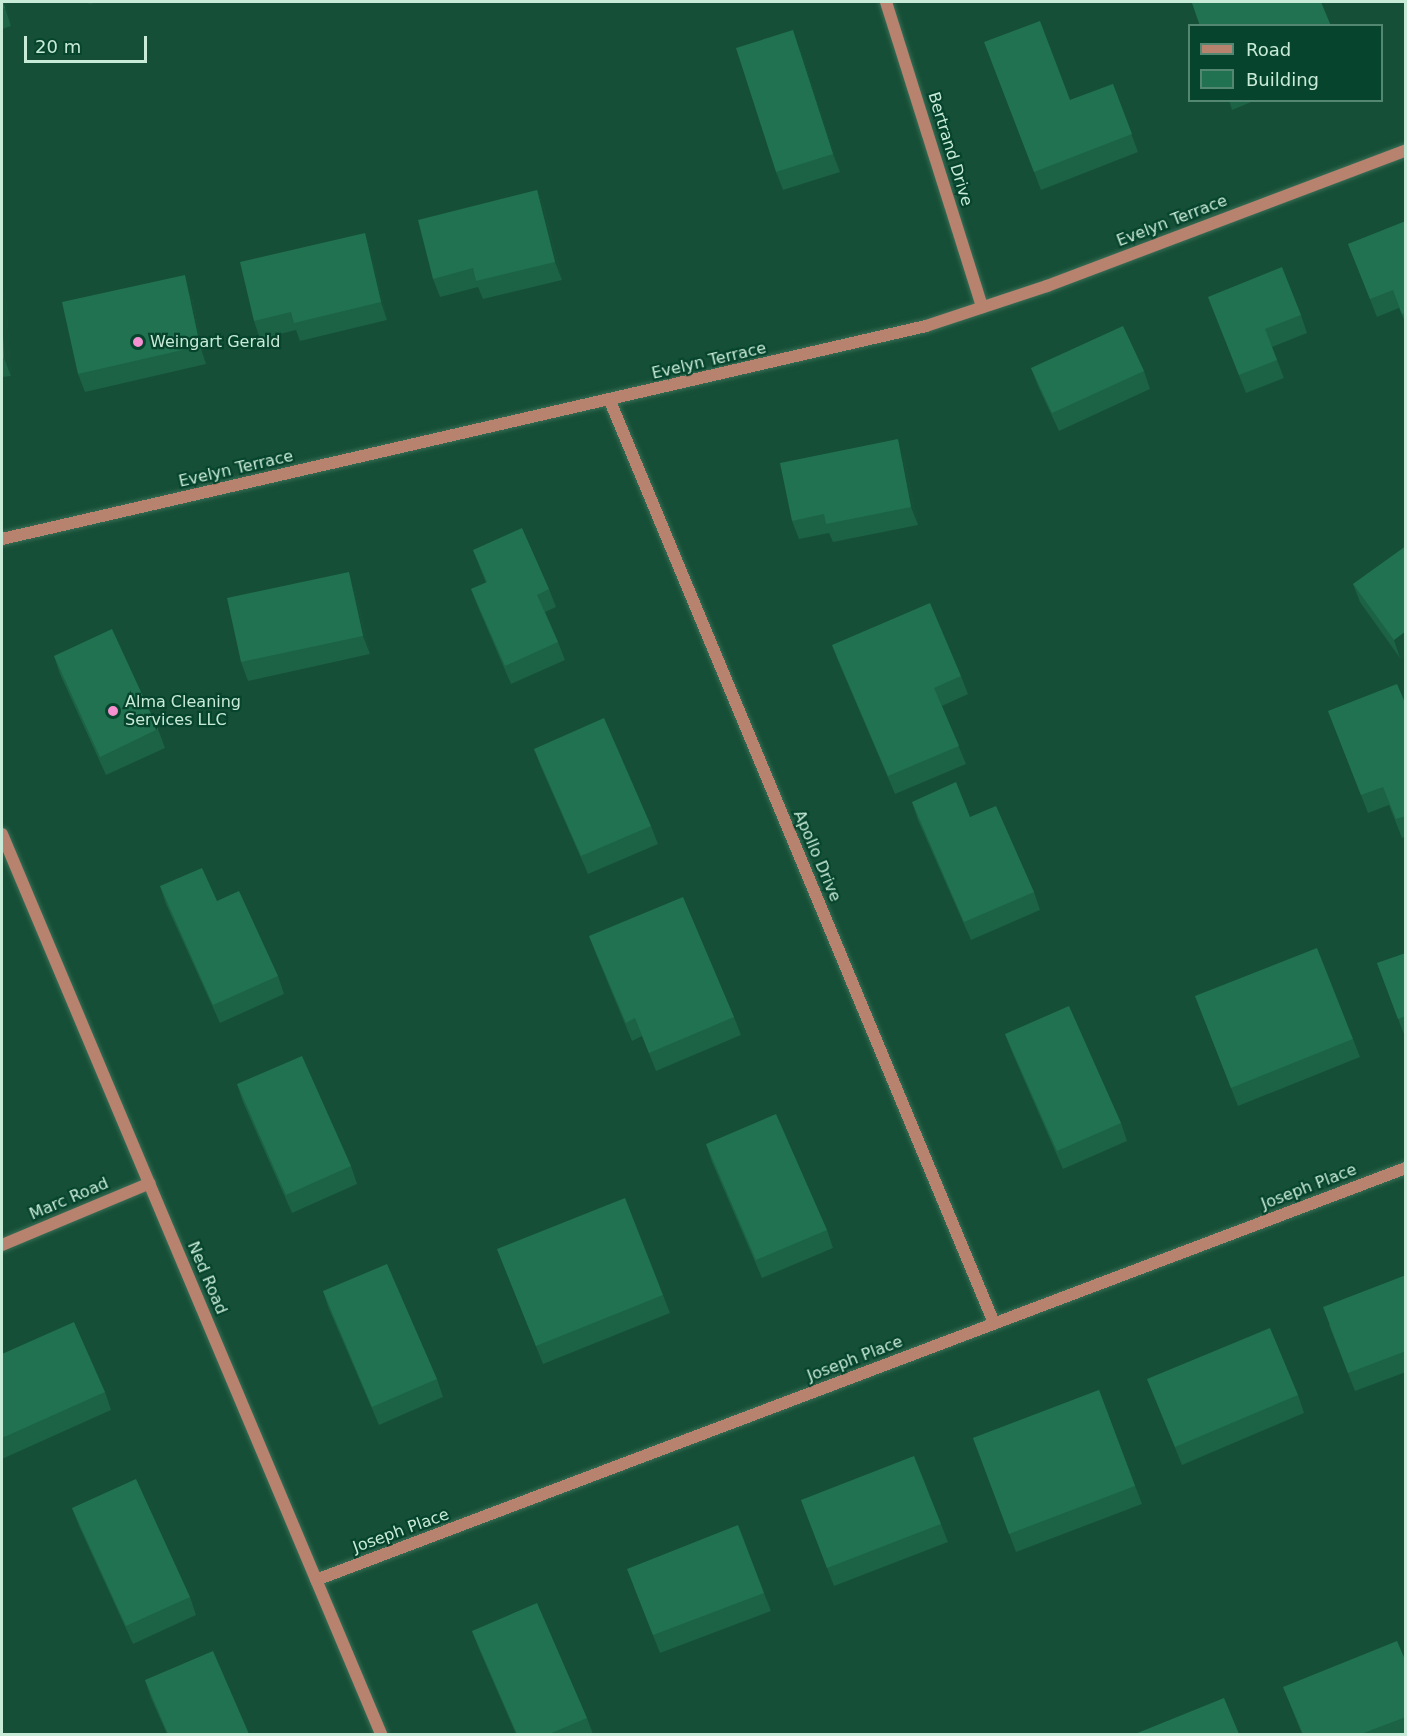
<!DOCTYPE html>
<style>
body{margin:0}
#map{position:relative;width:1407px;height:1736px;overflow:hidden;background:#164f37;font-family:"DejaVu Sans",sans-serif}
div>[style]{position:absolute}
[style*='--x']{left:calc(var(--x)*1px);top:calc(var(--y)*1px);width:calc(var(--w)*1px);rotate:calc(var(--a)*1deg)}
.roads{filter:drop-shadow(0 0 2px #3a6e57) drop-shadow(0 0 2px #3a6e57)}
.street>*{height:12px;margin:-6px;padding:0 6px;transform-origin:6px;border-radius:6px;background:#b7836f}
.wall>*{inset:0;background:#1c6245}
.shaded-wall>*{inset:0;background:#165038}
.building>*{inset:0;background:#207250}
.dots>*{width:16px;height:16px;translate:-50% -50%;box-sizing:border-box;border:3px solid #06442d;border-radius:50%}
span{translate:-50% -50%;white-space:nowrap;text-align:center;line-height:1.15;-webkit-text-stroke:4.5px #06442d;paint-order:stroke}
.street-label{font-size:16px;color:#c8ebd8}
.poi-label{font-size:16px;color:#c8ebd8}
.left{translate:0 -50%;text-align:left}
.frame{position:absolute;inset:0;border:3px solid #c8ebd8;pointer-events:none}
.legend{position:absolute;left:1188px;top:24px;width:195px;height:78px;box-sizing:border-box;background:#06442d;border:2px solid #548771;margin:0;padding:8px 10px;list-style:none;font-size:18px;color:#c8ebd8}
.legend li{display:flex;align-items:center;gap:12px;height:30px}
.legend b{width:30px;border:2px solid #548771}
.scale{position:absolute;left:24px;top:36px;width:123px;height:27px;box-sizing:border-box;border:3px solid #c8ebd8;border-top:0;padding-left:8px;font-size:18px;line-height:21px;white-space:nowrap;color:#c8ebd8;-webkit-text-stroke:4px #06442d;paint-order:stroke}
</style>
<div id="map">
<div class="roads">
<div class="street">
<div style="--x:886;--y:2;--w:320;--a:72.5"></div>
<div style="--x:610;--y:401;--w:999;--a:67.39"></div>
<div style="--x:2;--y:539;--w:948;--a:-12.98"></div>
<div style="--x:926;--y:326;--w:127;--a:-18.3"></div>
<div style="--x:1047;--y:286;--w:384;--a:-20.7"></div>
<div style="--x:2;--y:834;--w:977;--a:67.16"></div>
<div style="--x:2;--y:1245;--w:160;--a:-22.7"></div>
<div style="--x:316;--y:1580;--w:1165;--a:-20.71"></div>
</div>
</div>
<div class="wall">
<div style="clip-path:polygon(2px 2px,5px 2px,11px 26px,2px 29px)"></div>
<div style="clip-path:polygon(88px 2px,101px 2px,89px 4px)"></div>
<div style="clip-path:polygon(800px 48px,840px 172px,783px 190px,776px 172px)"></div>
<div style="clip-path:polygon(991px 60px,1070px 100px,1113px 84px,1138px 152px,1041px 190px)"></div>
<div style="clip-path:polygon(1229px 100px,1256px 100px,1232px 110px)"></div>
<div style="clip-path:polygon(537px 190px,544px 208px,562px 280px,483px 299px,478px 287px,440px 297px,433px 279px)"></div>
<div style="clip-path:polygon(1406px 221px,1406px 324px,1399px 308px,1377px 317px,1348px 244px)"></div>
<div style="clip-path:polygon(365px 233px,371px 252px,387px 320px,300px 341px,296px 330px,260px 339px,254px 321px)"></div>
<div style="clip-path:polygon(2px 287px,6px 300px,11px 376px,2px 377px)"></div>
<div style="clip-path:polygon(191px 294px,206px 364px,85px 392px,78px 374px)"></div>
<div style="clip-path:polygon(1208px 297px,1301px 315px,1307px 333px,1272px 347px,1284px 378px,1246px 393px)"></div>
<div style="clip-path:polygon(1031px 368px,1144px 371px,1150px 389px,1059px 431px,1038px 386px)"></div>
<div style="clip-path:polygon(904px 457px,918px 525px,833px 542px,829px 533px,799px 539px,792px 521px)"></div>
<div style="clip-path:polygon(1406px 546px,1406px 654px,1400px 658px,1360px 602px,1353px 584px)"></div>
<div style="clip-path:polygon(473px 550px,549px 589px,556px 607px,545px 612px,558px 642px,565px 660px,511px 684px,478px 607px,471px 589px,486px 583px)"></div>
<div style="clip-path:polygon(355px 590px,370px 654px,248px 681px,241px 662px)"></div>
<div style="clip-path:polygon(832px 645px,961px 676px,968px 694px,942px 706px,966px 764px,895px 794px,839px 663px)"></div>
<div style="clip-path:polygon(54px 656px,158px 729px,165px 748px,106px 775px,60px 674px)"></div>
<div style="clip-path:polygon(1406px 705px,1406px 836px,1402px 838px,1389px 805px,1368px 813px,1328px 711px)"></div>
<div style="clip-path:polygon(534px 749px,651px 826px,658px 844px,588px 874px,541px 767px)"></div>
<div style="clip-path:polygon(912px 802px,970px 817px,1034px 892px,1040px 910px,971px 940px,918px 820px)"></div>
<div style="clip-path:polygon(160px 886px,217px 901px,278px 976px,284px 994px,220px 1023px,166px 904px)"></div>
<div style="clip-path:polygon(589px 936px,734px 1017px,741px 1035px,656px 1071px,642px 1036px,632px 1041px,596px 954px)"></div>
<div style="clip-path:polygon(1406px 953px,1406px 1036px,1405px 1037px,1377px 963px)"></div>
<div style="clip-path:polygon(1195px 996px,1353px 1039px,1360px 1057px,1238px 1106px)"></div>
<div style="clip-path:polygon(1005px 1034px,1121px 1123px,1127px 1141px,1063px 1169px,1012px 1052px)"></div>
<div style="clip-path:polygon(237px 1084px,351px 1166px,357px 1184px,292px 1213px,243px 1102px)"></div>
<div style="clip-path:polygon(706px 1144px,827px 1230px,833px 1248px,762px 1278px,712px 1162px)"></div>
<div style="clip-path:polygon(497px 1249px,663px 1295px,670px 1313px,543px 1364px)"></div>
<div style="clip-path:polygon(1406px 1275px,1406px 1372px,1355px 1391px,1329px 1325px)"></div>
<div style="clip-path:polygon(323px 1291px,437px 1379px,443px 1397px,379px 1425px,329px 1309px)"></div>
<div style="clip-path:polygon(2px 1354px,105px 1392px,111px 1410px,2px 1459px)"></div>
<div style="clip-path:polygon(1147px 1379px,1298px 1395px,1304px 1413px,1182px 1465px)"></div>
<div style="clip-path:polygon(1099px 1390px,1142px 1504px,1016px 1552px,973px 1438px)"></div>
<div style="clip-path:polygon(801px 1500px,941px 1524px,948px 1542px,834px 1586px)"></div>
<div style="clip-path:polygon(72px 1508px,190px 1597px,196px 1615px,133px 1644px,79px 1526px)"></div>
<div style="clip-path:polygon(634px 1587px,764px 1593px,771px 1611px,660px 1653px)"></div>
<div style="clip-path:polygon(472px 1631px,587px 1718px,593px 1734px,516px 1734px,479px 1649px)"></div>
<div style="clip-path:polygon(1406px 1662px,1406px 1734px,1302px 1734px,1283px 1687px)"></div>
<div style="clip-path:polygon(145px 1680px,249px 1734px,167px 1734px,151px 1698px)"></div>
</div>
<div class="shaded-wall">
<div style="clip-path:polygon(3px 2px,5px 2px,11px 26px)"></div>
<div style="clip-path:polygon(793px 30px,800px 48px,840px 172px,833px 154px)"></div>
<div style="clip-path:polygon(537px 190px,544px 208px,562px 280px,555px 262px)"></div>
<div style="clip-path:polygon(365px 233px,371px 252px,387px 320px,381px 302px)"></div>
<div style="clip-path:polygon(185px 275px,191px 294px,206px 364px,200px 346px)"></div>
<div style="clip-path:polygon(2px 287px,6px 300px,11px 376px,4px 358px,2px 312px)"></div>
<div style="clip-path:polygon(898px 439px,904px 457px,918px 525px,911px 507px)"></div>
<div style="clip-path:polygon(349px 572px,355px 590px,370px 654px,363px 636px)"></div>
<div style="clip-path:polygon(1406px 631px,1406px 654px,1400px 658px,1394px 640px)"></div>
</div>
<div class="building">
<div style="clip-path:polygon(2px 2px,3px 2px,5px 8px,2px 9px)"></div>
<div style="clip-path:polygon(1196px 2px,1321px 2px,1331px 26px,1200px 26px,1192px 3px)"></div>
<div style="clip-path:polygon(1040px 21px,1070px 100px,1113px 84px,1132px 134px,1034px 172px,984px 42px)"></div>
<div style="clip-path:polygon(793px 30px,833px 154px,776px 172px,736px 48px)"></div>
<div style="clip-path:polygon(537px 190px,555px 262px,476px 281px,473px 268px,433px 279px,418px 220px)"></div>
<div style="clip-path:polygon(1406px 221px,1406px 313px,1402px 314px,1393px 290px,1370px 299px,1348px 244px)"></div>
<div style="clip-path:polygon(365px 233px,381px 302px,294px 323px,291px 312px,254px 321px,240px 262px)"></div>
<div style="clip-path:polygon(1282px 267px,1301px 315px,1265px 329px,1277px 360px,1239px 375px,1208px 297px)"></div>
<div style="clip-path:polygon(185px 275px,200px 346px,78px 374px,62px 302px)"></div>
<div style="clip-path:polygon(2px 312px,4px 358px,2px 358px)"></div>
<div style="clip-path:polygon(1123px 326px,1144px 371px,1052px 413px,1031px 368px)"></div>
<div style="clip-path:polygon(898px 439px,911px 507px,826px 524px,824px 514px,792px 521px,780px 463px)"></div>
<div style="clip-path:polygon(522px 528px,549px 589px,537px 595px,558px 642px,505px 666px,471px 589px,487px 582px,473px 550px)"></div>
<div style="clip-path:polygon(1406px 546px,1406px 631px,1394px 640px,1353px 584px)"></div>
<div style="clip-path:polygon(349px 572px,363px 636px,241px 662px,227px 598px)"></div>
<div style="clip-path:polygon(930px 603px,961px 676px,934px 688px,959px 746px,888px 776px,832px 645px)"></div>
<div style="clip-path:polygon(112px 629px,158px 729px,100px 757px,54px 656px)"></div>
<div style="clip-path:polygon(1397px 684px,1406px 705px,1406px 816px,1396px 819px,1383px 787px,1361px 795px,1328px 711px)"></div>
<div style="clip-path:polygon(604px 718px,651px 826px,581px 856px,534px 749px)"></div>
<div style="clip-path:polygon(956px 782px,970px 817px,996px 806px,1034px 892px,964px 922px,912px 802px)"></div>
<div style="clip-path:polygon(202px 868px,217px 901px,239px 891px,278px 976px,213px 1005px,160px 886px)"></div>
<div style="clip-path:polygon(683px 897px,734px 1017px,649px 1053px,635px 1018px,626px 1023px,589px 936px)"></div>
<div style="clip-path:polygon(1317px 948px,1353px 1039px,1231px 1088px,1195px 996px)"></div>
<div style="clip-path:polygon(1406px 953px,1406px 1016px,1398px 1019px,1377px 963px)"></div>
<div style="clip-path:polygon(1069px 1006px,1121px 1123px,1057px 1151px,1005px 1034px)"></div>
<div style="clip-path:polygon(302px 1056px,351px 1166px,286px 1195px,237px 1084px)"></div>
<div style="clip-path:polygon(776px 1114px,827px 1230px,756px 1260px,706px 1144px)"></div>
<div style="clip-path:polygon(625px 1198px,663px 1295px,536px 1346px,497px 1249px)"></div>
<div style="clip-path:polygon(387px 1264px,437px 1379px,372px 1407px,323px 1291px)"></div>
<div style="clip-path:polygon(1406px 1275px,1406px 1351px,1348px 1373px,1323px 1307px)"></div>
<div style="clip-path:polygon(74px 1322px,105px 1392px,2px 1438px,2px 1354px)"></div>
<div style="clip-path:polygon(1270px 1328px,1298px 1395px,1175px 1447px,1147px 1379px)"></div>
<div style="clip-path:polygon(1099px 1390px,1135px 1486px,1009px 1534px,973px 1438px)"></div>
<div style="clip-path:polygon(914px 1456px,941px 1524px,827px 1568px,801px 1500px)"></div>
<div style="clip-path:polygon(136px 1479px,190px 1597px,126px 1626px,72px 1508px)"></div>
<div style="clip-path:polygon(738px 1525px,764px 1593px,653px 1635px,627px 1569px)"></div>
<div style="clip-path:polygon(537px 1603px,587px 1718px,549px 1734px,517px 1734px,472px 1631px)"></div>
<div style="clip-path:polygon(1397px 1641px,1406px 1662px,1406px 1717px,1361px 1734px,1303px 1734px,1283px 1687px)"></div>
<div style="clip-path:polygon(213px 1651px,249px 1734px,168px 1734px,145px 1680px)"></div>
<div style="clip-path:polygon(1224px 1698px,1239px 1734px,1135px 1734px)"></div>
</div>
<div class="dots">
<div style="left:138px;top:342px;background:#f590d1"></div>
<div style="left:113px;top:711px;background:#f590d1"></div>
</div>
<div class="street-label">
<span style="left:950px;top:149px;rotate:73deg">Bertrand Drive</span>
<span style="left:1172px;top:221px;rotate:-21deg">Evelyn Terrace</span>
<span style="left:709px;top:361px;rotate:-13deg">Evelyn Terrace</span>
<span style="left:236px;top:469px;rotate:-13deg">Evelyn Terrace</span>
<span style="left:817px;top:856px;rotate:67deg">Apollo Drive</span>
<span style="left:1309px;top:1187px;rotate:-21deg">Joseph Place</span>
<span style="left:69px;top:1199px;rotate:-23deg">Marc Road</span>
<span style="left:207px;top:1278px;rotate:67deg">Ned Road</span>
<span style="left:855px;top:1359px;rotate:-21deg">Joseph Place</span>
<span style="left:401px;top:1531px;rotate:-20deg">Joseph Place</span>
</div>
<div class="poi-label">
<span class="left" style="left:150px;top:342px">Weingart Gerald</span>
<span class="left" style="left:125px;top:711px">Alma Cleaning<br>Services LLC</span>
</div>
<div class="frame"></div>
<ul class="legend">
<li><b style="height:8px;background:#b7836f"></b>Road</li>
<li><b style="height:16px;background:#207250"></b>Building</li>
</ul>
<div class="scale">20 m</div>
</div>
